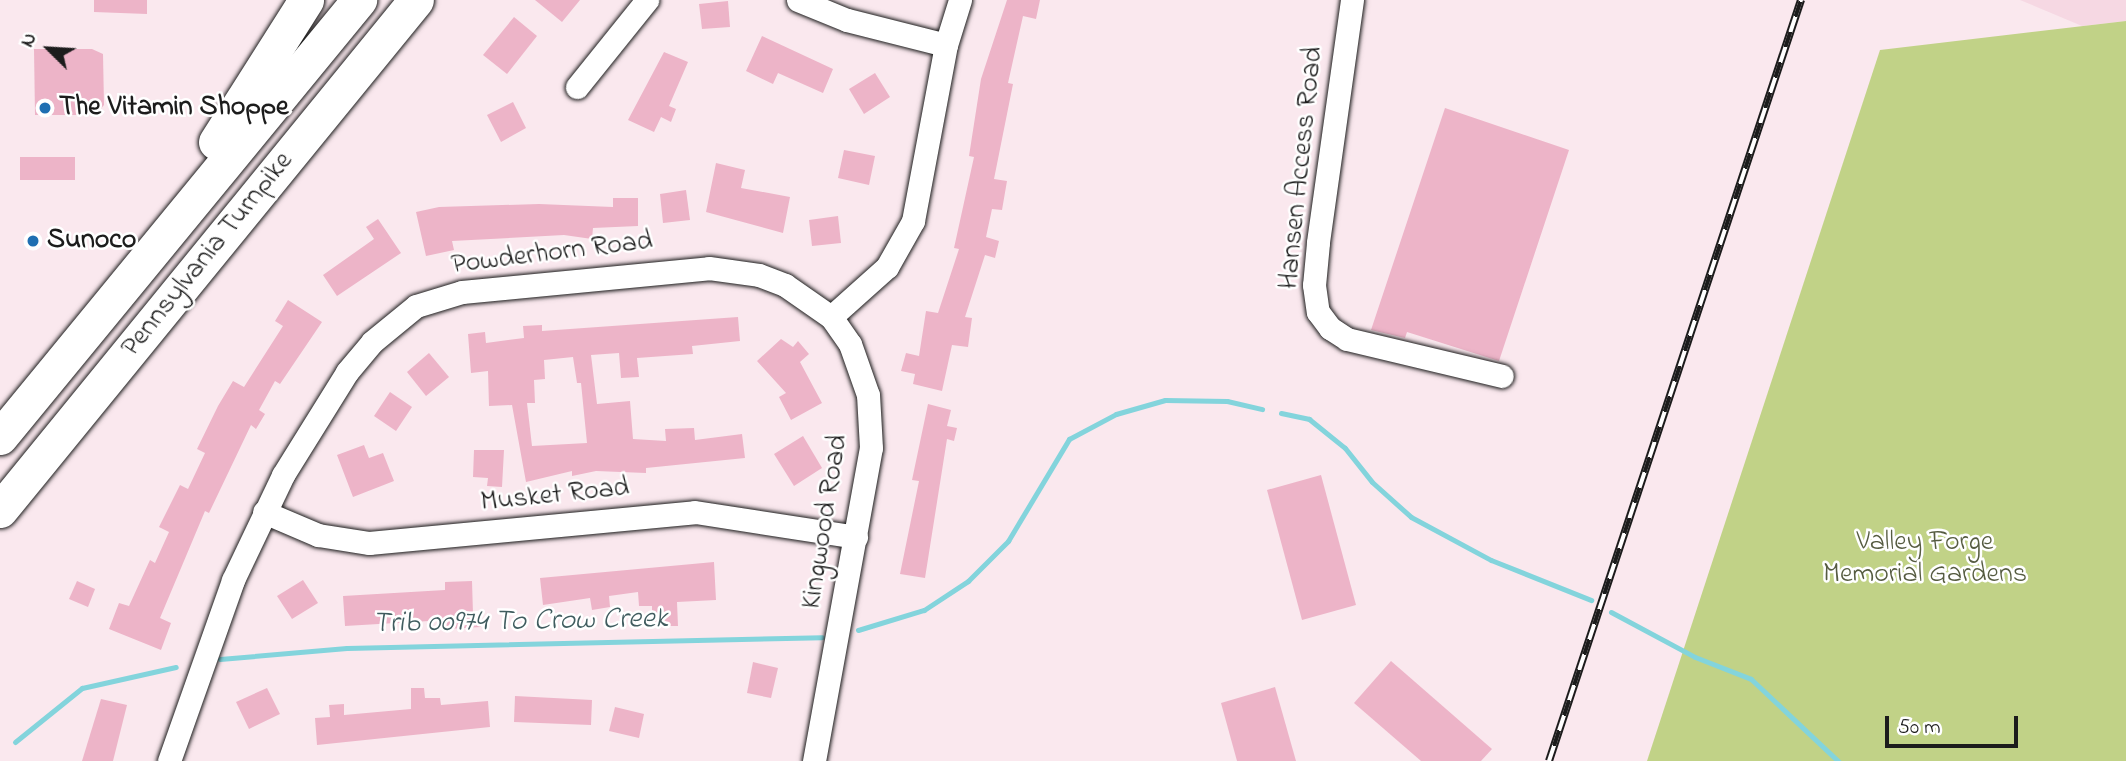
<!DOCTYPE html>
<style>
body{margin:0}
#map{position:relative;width:2126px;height:761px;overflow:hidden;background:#fae8ee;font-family:"Indie Flower",sans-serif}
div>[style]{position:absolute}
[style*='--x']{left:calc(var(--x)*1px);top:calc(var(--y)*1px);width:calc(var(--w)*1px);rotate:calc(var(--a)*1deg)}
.built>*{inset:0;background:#f6d8e3}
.green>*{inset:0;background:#c1d287}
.stream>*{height:5px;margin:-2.5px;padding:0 2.5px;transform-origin:2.5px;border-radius:2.5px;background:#83d4dc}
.building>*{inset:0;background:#edb4c8}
.roads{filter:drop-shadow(0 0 2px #1c1c1c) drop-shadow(0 0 2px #1c1c1c)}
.minor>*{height:23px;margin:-11.5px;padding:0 11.5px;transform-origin:11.5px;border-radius:11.5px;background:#fff}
.highway>*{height:35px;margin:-17.5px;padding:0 17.5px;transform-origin:17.5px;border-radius:17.5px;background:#fff}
.rail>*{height:8px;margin-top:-4px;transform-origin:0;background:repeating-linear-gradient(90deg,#fff 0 16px,#1c1c1c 0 32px);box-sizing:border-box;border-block:2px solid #1c1c1c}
.dots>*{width:19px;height:19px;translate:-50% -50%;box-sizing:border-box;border:4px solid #fff;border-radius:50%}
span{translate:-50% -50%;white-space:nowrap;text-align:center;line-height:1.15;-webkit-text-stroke:5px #fff;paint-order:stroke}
.poi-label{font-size:28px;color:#1c1c1c;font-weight:700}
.left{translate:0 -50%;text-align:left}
.street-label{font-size:28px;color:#1c1c1c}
.park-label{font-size:28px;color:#565c41}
.water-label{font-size:30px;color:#405c5f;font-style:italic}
.north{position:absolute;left:14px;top:14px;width:70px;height:70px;-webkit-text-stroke:5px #fff;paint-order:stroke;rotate:294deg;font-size:19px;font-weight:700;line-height:28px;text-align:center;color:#1c1c1c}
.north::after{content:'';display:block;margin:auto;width:24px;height:32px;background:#1c1c1c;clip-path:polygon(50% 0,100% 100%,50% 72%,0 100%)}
.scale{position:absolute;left:1885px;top:716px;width:133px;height:32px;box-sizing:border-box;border:4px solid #1c1c1c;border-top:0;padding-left:9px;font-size:21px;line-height:24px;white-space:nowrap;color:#1c1c1c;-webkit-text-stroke:5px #fff;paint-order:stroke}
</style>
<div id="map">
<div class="built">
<div style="clip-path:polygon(2020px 0,2126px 0,2126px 21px,2082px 26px)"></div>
</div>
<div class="green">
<div style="clip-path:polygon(2126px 21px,2126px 761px,1647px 761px,1880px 50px)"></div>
</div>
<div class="stream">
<div style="--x:1281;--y:413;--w:29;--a:12"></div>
<div style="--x:1309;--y:419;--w:46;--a:38.9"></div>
<div style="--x:1345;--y:448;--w:43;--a:51.5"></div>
<div style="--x:1372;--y:482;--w:52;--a:41.9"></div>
<div style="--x:1411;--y:517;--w:91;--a:28.3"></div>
<div style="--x:1491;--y:560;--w:108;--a:21.8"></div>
<div style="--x:1611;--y:612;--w:95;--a:28.2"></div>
<div style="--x:1695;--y:657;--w:60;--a:21.4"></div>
<div style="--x:1751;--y:679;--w:120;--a:43.3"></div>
<div style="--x:858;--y:630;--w:69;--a:-16.9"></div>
<div style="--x:924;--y:610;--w:53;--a:-33.4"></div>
<div style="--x:968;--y:581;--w:57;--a:-45"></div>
<div style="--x:1008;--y:541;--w:119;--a:-59.1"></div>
<div style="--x:1069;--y:439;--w:53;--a:-28"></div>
<div style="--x:1116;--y:414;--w:51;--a:-15.9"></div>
<div style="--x:1165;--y:400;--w:62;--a:0.9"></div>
<div style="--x:1227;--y:401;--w:36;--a:13"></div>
<div style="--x:220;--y:659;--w:127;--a:-5"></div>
<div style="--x:347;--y:648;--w:475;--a:-1.3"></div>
<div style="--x:15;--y:742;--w:86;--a:-38.9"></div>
<div style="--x:82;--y:688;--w:96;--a:-12.6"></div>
</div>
<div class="building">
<div style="clip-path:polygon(94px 0,147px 0,147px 14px,94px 12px)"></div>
<div style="clip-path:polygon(535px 0,580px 0,562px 22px)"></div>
<div style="clip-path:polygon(1007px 0,1040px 0,1036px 19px,1023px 16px,1008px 83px,1013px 84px,994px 179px,1007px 181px,1002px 210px,992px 209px,986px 237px,999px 241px,995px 258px,985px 255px,965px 317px,972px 318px,968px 347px,952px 345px,942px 391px,913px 384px,915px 374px,901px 371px,906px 353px,919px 356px,926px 311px,938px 313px,959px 249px,954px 248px,974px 157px,969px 156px,981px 79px)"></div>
<div style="clip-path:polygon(728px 1px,730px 27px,702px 29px,699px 4px)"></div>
<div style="clip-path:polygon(514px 17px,537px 36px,507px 74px,483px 55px)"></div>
<div style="clip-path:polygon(762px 36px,833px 69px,823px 93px,778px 73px,773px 84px,746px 71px)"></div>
<div style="clip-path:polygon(34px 49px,92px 49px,103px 54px,104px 105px,96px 115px,35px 115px)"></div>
<div style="clip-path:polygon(664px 52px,688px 62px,669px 106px,676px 109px,671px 122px,661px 117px,654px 132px,628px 120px)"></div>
<div style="clip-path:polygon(875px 73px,890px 97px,864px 114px,849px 89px)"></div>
<div style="clip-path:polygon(513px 102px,526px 128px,501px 142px,487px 115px)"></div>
<div style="clip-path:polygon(1445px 108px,1569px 150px,1499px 361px,1407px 332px,1405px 338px,1371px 330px)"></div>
<div style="clip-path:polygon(844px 150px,875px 156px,869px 185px,838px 178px)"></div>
<div style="clip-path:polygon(20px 157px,75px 157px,75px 180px,20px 180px)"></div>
<div style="clip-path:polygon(716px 163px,745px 170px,741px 188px,790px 197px,783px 233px,706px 212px)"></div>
<div style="clip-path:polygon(686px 190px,690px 220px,663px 223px,660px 194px)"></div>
<div style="clip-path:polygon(613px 198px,638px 198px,638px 226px,593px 228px,592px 239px,564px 235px,452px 241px,454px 250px,426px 256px,416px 212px,439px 207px,539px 204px,613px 207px)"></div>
<div style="clip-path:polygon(838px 216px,841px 243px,812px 246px,809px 220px)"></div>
<div style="clip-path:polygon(378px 219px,401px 253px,337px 296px,323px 275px,374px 239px,366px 227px)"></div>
<div style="clip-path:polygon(288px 300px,322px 322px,280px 384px,275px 381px,259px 410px,265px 414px,256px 429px,251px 425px,209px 513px,205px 511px,160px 618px,171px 623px,161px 650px,109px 629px,119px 603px,129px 606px,150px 560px,155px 563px,169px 532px,159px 527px,180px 485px,188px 489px,205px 453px,197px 449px,218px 406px,233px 381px,244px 387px,283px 326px,275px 321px)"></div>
<div style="clip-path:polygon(evenodd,738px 317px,740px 341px,692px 346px,693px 354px,637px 358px,639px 377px,621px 378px,619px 353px,591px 355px,597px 404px,630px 401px,633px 439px,666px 441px,665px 429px,694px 428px,695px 440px,742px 434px,745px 458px,646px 468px,646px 473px,596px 471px,572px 476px,572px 471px,526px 482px,512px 405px,489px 406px,488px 371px,471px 373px,468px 334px,485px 332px,486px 343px,524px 338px,523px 326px,542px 325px,542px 331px,738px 317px,573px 357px,577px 383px,581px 383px,587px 443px,532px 446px,527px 403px,535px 403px,534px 380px,545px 379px,544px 360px,573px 357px)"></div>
<div style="clip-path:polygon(781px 339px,793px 347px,798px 341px,809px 354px,800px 362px,822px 403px,791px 420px,779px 397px,786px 393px,757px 361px)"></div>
<div style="clip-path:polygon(429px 353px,449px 377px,426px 396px,407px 372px)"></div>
<div style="clip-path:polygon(390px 392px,412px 407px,396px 431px,374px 416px)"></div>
<div style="clip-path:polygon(928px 404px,951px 410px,947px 426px,957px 428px,954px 441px,947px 439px,925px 578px,900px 574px,919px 481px,912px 480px)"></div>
<div style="clip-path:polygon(803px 436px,822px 468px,794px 486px,774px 454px)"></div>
<div style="clip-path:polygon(364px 445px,369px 458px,383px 453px,394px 481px,353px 497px,337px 455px)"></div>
<div style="clip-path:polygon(474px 450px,504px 450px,502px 487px,487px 486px,488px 478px,473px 477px)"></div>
<div style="clip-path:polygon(1321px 475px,1356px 605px,1302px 620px,1267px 490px)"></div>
<div style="clip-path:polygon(714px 562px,716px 600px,677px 602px,678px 626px,652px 626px,652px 606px,639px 606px,638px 592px,609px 596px,610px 607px,592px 610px,590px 598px,543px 605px,540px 578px)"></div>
<div style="clip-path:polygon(303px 580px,318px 603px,292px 619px,277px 596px)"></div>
<div style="clip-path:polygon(77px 581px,95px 589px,88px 607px,69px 599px)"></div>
<div style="clip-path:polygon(472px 581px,473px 614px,481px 614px,481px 627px,447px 629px,446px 620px,345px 626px,343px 596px,445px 590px,445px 582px)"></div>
<div style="clip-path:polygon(1391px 661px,1492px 749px,1481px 761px,1421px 761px,1354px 703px)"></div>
<div style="clip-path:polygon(753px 662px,778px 668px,771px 698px,747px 693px)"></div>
<div style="clip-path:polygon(1275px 687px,1296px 761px,1237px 761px,1221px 703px)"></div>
<div style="clip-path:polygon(267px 688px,280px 714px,249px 729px,236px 702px)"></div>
<div style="clip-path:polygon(411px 688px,424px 688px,425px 698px,440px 698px,441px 705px,488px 701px,490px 727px,317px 745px,315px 718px,330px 717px,329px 705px,344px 704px,344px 715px,411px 709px)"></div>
<div style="clip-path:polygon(515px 696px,592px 700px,591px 725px,514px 722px)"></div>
<div style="clip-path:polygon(101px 699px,127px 705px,113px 761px,82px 761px)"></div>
<div style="clip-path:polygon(615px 707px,644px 714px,639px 738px,609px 731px)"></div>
</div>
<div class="roads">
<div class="minor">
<div style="--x:798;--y:0;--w:53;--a:22.2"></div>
<div style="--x:847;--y:20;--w:102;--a:14.2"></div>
<div style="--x:1352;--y:0;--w:245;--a:98"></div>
<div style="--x:1318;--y:243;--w:42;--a:95.4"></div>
<div style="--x:1314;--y:285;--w:27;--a:82"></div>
<div style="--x:1318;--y:312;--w:20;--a:53"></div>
<div style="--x:1330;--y:328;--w:20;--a:33"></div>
<div style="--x:1347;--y:339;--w:159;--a:13.4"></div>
<div style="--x:577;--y:87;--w:112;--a:-51.2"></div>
<div style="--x:264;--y:512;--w:59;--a:23.1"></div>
<div style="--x:318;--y:535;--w:52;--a:8.9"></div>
<div style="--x:369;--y:543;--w:327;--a:-5.4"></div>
<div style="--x:695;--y:512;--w:163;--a:8.8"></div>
<div style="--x:169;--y:761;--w:192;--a:-70.5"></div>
<div style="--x:233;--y:580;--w:116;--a:-64.5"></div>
<div style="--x:283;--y:475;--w:121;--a:-58.1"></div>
<div style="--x:347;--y:372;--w:39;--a:-50"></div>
<div style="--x:372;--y:342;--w:57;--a:-39.3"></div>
<div style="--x:416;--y:306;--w:48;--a:-16.9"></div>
<div style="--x:462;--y:292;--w:248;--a:-5.5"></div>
<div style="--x:709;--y:268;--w:50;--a:8"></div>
<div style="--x:759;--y:275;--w:28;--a:21"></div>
<div style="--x:785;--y:285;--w:56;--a:34.8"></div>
<div style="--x:814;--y:761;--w:318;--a:-79.7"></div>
<div style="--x:871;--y:448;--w:53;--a:-93.2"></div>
<div style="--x:868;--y:395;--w:54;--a:-109.4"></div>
<div style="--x:850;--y:344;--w:33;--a:-125"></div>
<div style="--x:831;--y:317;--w:75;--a:-41.8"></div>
<div style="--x:887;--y:267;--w:53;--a:-60.5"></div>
<div style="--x:913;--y:221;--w:179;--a:-79.4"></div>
<div style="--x:946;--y:45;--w:47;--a:-72.7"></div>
</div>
<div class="highway">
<div style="--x:216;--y:142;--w:168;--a:-57.6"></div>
<div style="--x:0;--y:437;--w:566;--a:-50.6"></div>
<div style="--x:0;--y:510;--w:658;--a:-50.8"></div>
</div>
</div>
<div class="rail">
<div style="--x:1549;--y:761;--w:802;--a:-71.68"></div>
</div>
<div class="dots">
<div style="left:45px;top:108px;background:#1f6fb2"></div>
<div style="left:33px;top:241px;background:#1f6fb2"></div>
</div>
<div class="poi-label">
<span class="left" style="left:59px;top:108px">The Vitamin Shoppe</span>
<span class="left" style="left:47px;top:241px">Sunoco</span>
</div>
<div class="street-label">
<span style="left:1302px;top:168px;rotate:-84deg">Hansen Access Road</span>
<span style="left:552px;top:254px;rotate:-7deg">Powderhorn Road</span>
<span style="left:208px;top:255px;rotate:-51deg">Pennsylvania Turnpike</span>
<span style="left:555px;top:496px;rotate:-6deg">Musket Road</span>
<span style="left:826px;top:522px;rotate:-81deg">Kingwood Road</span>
</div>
<div class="park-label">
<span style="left:1925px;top:559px">Valley Forge<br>Memorial Gardens</span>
</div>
<div class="water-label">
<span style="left:520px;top:622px;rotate:-1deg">Trib 00974 To Crow Creek</span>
</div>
<div class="north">N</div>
<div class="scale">50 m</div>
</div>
